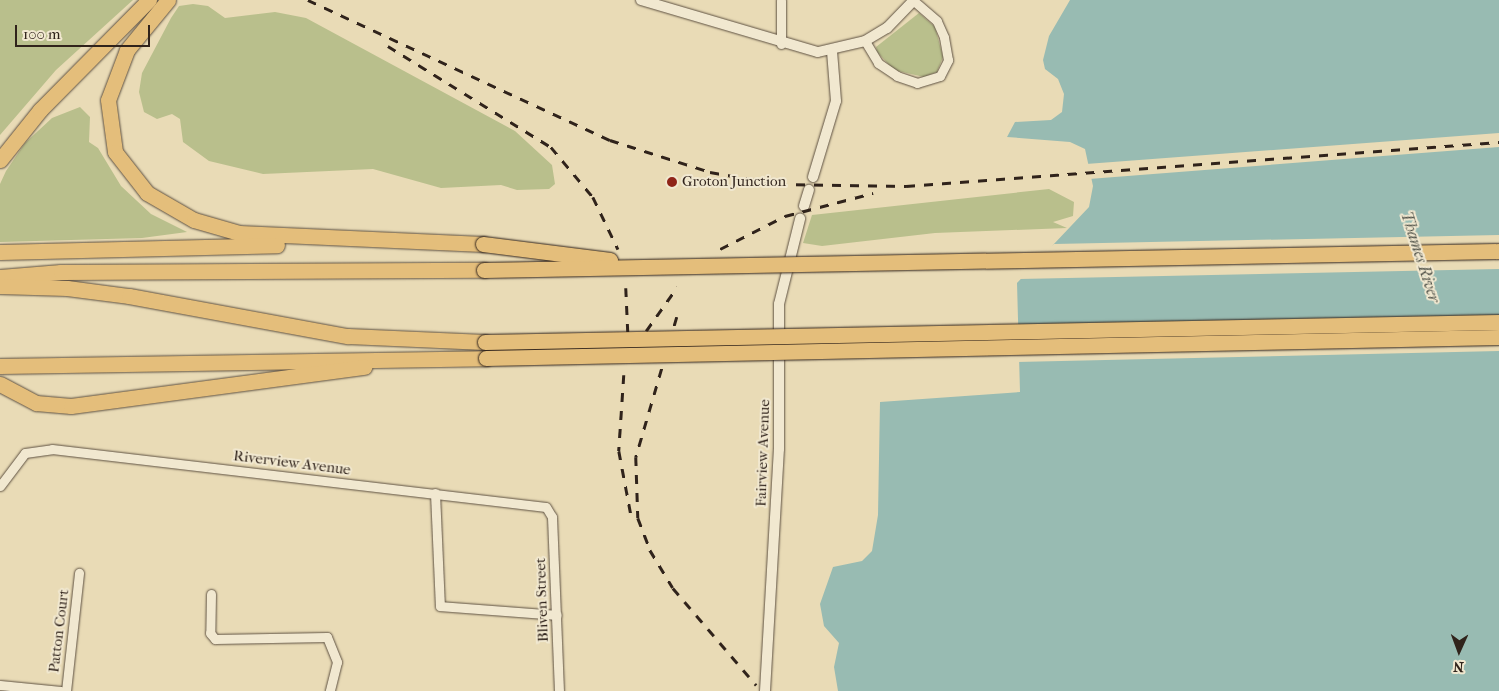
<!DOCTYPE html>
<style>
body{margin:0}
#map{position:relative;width:1499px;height:691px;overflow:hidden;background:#e9dbb6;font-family:"IM FELL French Canon",serif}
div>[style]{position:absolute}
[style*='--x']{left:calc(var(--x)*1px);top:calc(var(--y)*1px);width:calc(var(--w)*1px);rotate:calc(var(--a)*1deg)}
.green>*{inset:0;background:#b9bf8c}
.water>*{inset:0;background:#98bbb2}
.pier>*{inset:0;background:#e9dbb6}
.roads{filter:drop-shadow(0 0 1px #5e5142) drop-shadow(0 0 1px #5e5142)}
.minor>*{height:9px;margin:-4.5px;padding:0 4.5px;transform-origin:4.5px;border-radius:4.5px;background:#f1e8d0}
.tertiary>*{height:10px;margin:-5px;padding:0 5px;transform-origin:5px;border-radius:5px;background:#f1e8d0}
.motorway>*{height:15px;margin:-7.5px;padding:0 7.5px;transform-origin:7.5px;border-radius:7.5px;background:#e4be7b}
.rail>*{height:2.5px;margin-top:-1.25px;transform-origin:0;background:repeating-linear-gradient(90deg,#30231b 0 9px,transparent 0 18px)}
.bridges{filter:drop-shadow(0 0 1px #30231b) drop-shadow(0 0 1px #30231b)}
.motorway-bridge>*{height:15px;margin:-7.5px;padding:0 7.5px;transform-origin:7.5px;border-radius:7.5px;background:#e4be7b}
.dots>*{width:14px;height:14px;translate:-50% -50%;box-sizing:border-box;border:2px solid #f1e8d0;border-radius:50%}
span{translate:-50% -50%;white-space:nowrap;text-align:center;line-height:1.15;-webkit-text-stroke:4px #f1e8d0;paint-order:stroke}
.poi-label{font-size:15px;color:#30231b}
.left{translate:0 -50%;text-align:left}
.street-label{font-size:15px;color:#30231b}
.water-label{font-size:16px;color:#4f5148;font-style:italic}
.north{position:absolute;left:1434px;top:626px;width:50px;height:50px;-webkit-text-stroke:4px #f1e8d0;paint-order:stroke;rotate:182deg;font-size:14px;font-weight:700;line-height:20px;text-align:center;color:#30231b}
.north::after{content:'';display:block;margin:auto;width:18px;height:22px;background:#30231b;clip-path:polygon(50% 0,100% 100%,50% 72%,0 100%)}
.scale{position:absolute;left:15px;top:25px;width:135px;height:22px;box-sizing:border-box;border:2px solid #30231b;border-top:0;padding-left:6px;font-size:15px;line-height:18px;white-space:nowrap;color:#30231b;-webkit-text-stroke:4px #f1e8d0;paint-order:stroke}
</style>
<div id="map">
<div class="green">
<div style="clip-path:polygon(0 0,133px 0,56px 70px,0 135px)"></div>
<div style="clip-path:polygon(193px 4px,208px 6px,225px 18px,275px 12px,306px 18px,515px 131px,552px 165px,555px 184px,549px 189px,517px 190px,501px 185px,441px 188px,373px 169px,263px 174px,209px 161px,183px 142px,180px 119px,172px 114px,157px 119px,144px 112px,139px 92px,142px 73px,171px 18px,179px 6px)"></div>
<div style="clip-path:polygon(919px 13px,935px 27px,943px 57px,937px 72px,924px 77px,894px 70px,877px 52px,876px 47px)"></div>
<div style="clip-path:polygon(80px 107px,90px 117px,89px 142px,98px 148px,121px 186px,151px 214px,187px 232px,142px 238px,0 242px,0 184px,6px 171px,25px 143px,52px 118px)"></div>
<div style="clip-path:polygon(1049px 189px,1074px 202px,1073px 216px,1053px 222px,1067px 228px,935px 233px,822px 246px,803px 243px,812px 215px)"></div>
</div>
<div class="water">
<div style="clip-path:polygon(1070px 0,1499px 0,1499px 691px,838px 691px,834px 667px,839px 643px,824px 626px,820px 604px,833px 567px,862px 561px,872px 551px,878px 515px,880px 402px,1020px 392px,1017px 283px,1089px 207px,1093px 186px,1085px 149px,1070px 142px,1007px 137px,1015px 122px,1051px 120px,1062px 112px,1064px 94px,1058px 79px,1045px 69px,1043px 60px,1049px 36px)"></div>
</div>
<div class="pier">
<div style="clip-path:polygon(1499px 133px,1499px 147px,1089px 179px,1086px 164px)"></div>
<div style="clip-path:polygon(1499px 235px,1499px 269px,1019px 279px,1034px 259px,1054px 244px)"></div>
<div style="clip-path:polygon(1499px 315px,1499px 351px,1017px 362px,1016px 325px)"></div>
</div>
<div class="roads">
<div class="minor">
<div style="--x:781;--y:0;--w:44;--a:90"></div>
<div style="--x:865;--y:41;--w:26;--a:59"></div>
<div style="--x:878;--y:63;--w:23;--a:34"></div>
<div style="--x:897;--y:76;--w:21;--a:19"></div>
<div style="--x:917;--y:83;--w:24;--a:-17"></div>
<div style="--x:940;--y:76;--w:18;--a:-63"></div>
<div style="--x:948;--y:60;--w:23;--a:-100"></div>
<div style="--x:944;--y:37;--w:17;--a:-114"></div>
<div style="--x:937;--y:21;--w:30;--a:-139"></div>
<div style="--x:0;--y:486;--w:41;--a:-52.9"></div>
<div style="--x:25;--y:453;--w:27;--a:-8"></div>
<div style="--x:52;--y:449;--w:497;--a:6.7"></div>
<div style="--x:546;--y:507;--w:12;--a:59"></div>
<div style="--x:552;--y:517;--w:174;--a:87.7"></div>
<div style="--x:435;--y:493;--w:113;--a:87.5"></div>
<div style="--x:440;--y:606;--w:117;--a:4.4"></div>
<div style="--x:211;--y:594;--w:39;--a:91"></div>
<div style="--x:210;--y:633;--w:8;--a:50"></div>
<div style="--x:215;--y:639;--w:112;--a:-1"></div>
<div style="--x:327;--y:637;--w:27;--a:68"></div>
<div style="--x:337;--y:662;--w:30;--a:104"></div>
<div style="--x:0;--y:685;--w:61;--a:5.6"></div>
<div style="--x:66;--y:691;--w:119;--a:-83.7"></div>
</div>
<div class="tertiary">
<div style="--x:641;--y:0;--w:184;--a:16.4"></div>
<div style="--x:818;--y:52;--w:48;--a:-13.2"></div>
<div style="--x:865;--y:41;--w:26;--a:-31"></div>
<div style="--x:887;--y:28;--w:39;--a:-46"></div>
<div style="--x:813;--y:177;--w:79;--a:-73.2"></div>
<div style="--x:836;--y:101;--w:50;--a:-94.6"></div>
<div style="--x:804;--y:206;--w:17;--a:-73"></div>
<div style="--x:765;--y:691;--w:242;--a:-86.7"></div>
<div style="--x:779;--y:449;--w:145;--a:-90"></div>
<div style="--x:779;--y:304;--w:88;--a:-76.1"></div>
</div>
<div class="motorway">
<div style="--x:168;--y:0;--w:65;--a:129.4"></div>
<div style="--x:127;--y:50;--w:53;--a:110.8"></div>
<div style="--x:108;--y:100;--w:52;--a:82.3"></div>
<div style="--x:115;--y:152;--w:52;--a:52"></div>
<div style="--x:147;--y:193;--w:54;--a:29.9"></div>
<div style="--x:194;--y:220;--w:47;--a:16.1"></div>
<div style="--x:239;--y:233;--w:244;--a:2.6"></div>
<div style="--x:0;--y:160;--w:64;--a:-51.3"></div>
<div style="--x:40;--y:110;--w:155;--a:-45.3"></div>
<div style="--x:0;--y:252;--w:277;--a:-1.4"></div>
<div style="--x:0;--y:277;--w:61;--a:-4.7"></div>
<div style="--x:61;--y:272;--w:423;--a:-0.3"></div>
<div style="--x:0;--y:286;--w:67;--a:1.7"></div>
<div style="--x:67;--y:288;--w:63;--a:7.4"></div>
<div style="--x:129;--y:296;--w:223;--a:10.4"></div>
<div style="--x:348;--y:336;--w:137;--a:2.5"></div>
<div style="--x:0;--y:366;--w:486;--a:-0.9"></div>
<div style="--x:0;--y:384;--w:41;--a:27.8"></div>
<div style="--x:36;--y:403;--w:35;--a:5"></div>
<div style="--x:71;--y:406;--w:296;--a:-7.6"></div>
</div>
</div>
<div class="rail">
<div style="--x:308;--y:0;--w:333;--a:24.9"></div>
<div style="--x:610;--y:140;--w:105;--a:17.7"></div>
<div style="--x:710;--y:172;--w:69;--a:10"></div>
<div style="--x:778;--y:184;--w:128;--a:0.9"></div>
<div style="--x:906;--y:186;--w:595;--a:-4.24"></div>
<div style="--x:388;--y:46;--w:192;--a:31.8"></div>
<div style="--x:551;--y:147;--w:65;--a:50"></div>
<div style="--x:593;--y:197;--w:58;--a:64.3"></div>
<div style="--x:720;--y:249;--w:73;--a:-26.9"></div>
<div style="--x:785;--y:216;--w:91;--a:-14.6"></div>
<div style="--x:626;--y:288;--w:44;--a:87.4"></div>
<div style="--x:677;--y:317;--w:146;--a:106.3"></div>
<div style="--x:636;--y:457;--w:61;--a:88.1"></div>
<div style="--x:638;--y:518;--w:34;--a:69"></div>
<div style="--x:650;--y:550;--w:44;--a:58.8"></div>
<div style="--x:673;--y:588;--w:128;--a:49.4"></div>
<div style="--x:646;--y:331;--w:54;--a:-54.8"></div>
<div style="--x:624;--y:375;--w:76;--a:93.8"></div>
<div style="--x:619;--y:451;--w:70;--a:79.3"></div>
</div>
<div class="bridges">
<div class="motorway-bridge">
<div style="--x:483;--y:244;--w:128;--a:7.2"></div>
<div style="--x:484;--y:270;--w:1015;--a:-1.07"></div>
<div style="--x:485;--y:342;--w:1014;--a:-1.13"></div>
<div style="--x:486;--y:358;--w:1013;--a:-1.19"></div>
</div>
</div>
<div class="dots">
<div style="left:672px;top:182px;background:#8f2418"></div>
</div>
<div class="poi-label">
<span class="left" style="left:682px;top:182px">Groton Junction</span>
</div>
<div class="street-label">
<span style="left:763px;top:453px;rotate:-88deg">Fairview Avenue</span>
<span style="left:292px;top:463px;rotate:7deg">Riverview Avenue</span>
<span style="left:542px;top:600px;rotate:-92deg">Bliven Street</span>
<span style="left:59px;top:631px;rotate:-83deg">Patton Court</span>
</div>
<div class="water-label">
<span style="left:1420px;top:257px;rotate:72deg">Thames River</span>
</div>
<div class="north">N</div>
<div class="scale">100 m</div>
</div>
